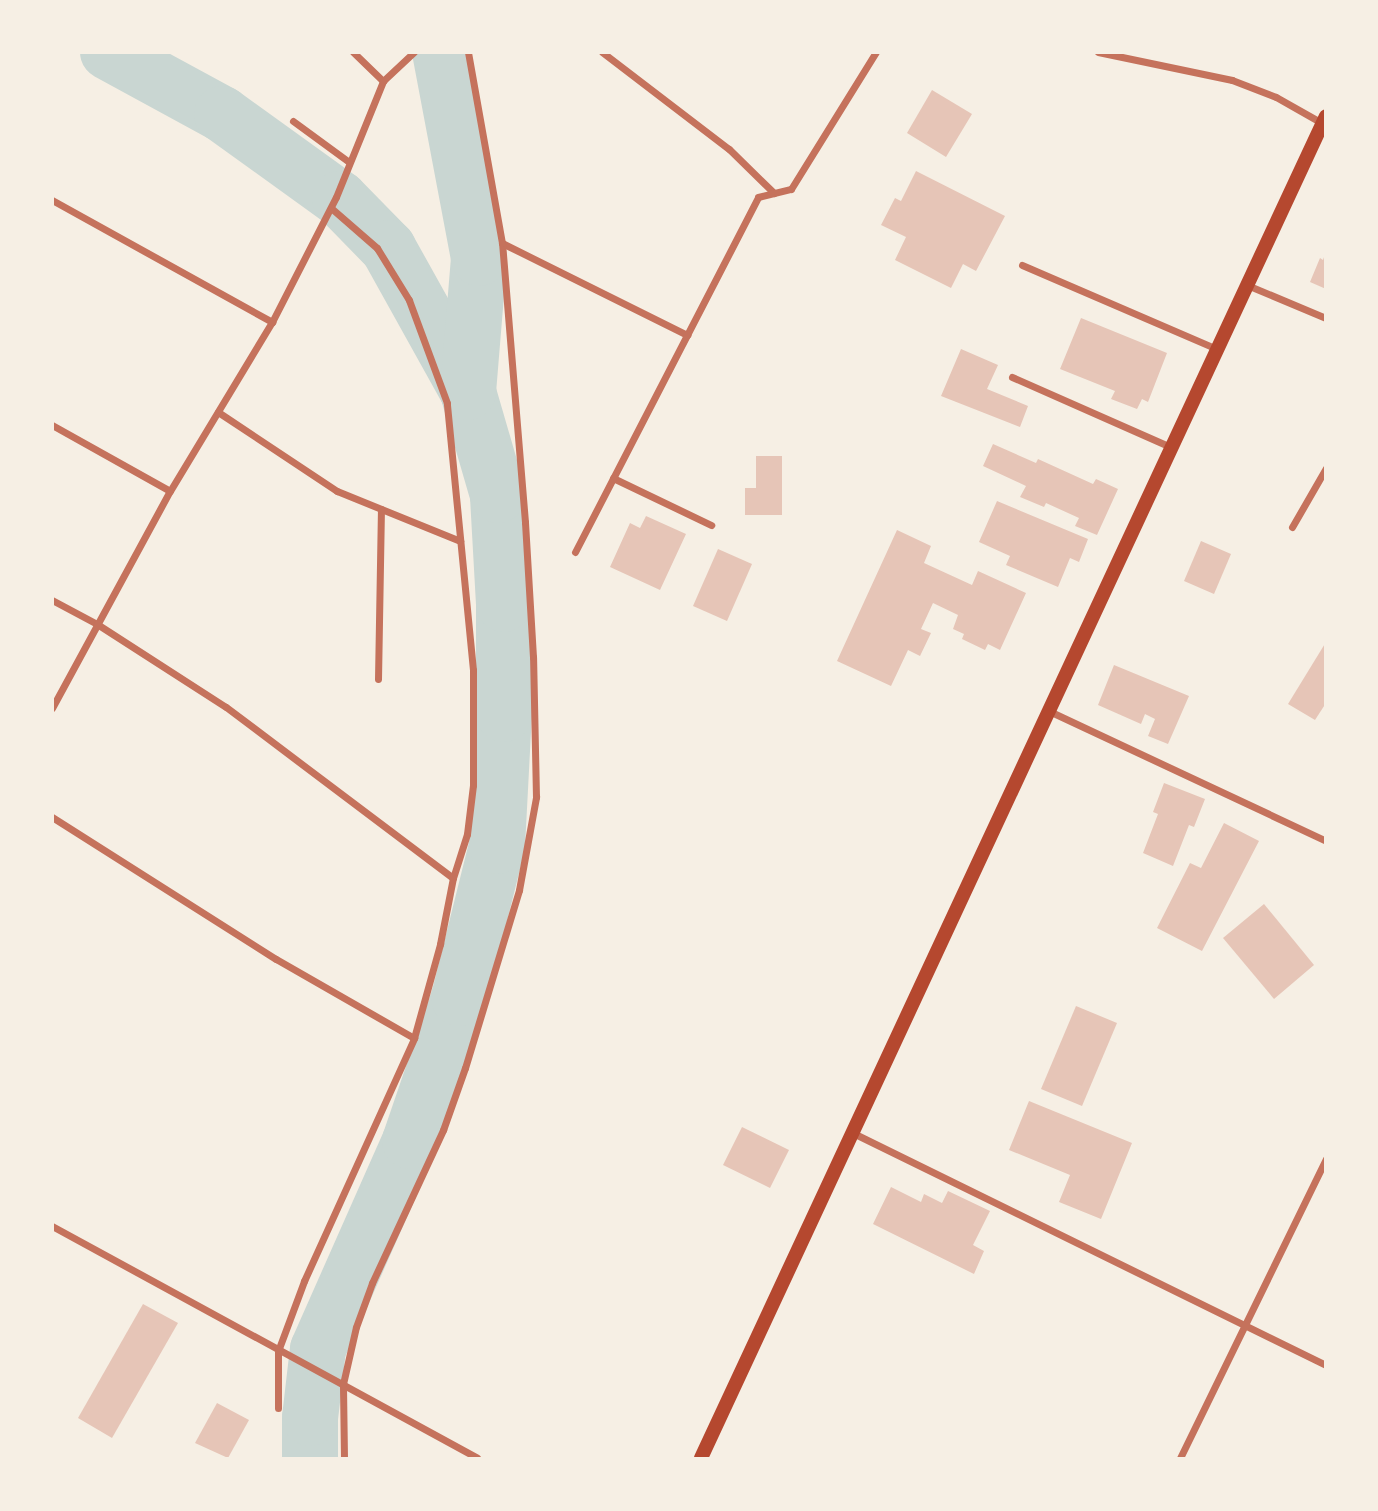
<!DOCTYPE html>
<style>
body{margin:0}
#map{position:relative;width:1378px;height:1511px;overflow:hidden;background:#f6efe4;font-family:"Sofia Sans Condensed",sans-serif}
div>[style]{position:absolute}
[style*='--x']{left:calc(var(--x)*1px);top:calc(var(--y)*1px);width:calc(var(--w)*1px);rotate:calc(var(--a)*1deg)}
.river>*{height:56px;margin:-28px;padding:0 28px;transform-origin:28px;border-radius:28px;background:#c9d6d2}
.building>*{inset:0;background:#e6c5b7}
.minor>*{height:7px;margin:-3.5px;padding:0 3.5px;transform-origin:3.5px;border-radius:3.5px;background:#c5725c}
.secondary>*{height:14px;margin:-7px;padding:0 7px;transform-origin:7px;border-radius:7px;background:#b5482f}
span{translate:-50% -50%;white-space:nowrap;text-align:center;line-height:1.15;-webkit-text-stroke:5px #f6efe4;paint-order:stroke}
.frame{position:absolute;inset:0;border:54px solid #f6efe4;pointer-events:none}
</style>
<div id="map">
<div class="river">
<div style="--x:108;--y:52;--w:130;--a:28.5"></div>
<div style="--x:222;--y:114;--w:145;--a:35.8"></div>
<div style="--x:340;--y:199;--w:69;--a:45.6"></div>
<div style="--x:388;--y:248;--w:165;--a:60.9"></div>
<div style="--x:310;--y:1458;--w:40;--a:-90"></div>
<div style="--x:310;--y:1418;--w:69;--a:-83.4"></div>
<div style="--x:318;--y:1349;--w:227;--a:-66.1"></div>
<div style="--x:410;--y:1141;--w:151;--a:-71.1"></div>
<div style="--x:459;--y:998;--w:157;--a:-76"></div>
<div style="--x:497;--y:846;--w:132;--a:-87"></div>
<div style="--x:504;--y:714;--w:110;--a:-90"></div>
<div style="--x:504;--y:604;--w:109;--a:-93.2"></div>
<div style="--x:498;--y:495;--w:107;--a:-106.2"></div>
<div style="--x:468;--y:392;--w:134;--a:-85.3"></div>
<div style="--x:479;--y:258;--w:210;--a:-100.7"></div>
</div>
<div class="building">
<div style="clip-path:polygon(932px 90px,972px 114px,946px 157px,907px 133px)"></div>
<div style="clip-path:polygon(916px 171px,1005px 216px,976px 271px,963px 264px,951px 288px,895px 260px,906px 237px,881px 225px,895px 198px,901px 201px)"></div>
<div style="clip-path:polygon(1325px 254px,1326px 254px,1326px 289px,1310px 282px,1320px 258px,1323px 260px)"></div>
<div style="clip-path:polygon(1081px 318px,1167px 353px,1148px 402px,1142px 399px,1137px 409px,1111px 399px,1115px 391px,1060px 369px)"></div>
<div style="clip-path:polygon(961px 349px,998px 365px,987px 389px,1028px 406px,1020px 427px,941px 396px)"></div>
<div style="clip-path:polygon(993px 444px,1036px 463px,1038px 459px,1093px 484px,1096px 479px,1118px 489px,1097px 535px,1075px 526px,1079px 518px,1046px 503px,1044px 507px,1020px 497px,1026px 486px,983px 466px)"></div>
<div style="clip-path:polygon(756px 456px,782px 456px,782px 515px,745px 515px,745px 488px,756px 488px)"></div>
<div style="clip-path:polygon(997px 501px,1088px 539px,1079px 562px,1070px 558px,1058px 587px,1006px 565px,1010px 556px,979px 542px)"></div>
<div style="clip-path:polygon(646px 516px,686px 534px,660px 590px,610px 567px,630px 523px,640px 528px)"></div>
<div style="clip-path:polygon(897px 530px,931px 546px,924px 563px,972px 585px,978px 571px,1026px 593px,1000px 650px,988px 644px,985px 650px,962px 639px,964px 634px,953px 629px,958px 615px,933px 603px,921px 629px,931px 633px,920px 656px,908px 650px,891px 686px,837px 661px)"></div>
<div style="clip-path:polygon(1201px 541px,1231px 554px,1214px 594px,1184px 581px)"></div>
<div style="clip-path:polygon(718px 549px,752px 564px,727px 621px,693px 606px)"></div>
<div style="clip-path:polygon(1326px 642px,1326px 703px,1315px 720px,1288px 704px)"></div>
<div style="clip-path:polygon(1114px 665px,1189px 696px,1168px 744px,1148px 736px,1155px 719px,1145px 714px,1141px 724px,1098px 705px)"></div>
<div style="clip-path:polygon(1164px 783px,1205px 799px,1194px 827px,1189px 825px,1173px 866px,1143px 853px,1158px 814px,1153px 812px)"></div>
<div style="clip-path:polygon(1224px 823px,1259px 841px,1202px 951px,1157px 928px,1190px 863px,1201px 868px)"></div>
<div style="clip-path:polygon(1264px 904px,1314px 965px,1274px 999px,1223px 938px)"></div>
<div style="clip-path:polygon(1076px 1006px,1117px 1023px,1082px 1106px,1041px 1089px)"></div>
<div style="clip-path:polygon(1029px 1101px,1132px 1143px,1101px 1219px,1059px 1202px,1070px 1175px,1009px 1150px)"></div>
<div style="clip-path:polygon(742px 1127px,789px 1150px,770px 1188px,723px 1165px)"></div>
<div style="clip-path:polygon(891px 1187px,921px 1202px,924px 1194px,942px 1203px,948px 1191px,990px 1211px,973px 1245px,984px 1251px,974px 1274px,873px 1224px)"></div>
<div style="clip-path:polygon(143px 1304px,178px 1323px,112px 1438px,78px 1418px)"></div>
<div style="clip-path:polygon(217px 1403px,249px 1420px,228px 1458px,195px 1443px)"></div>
</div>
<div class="minor">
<div style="--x:353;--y:52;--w:42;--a:44"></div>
<div style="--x:602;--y:52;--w:160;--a:37.4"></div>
<div style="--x:729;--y:149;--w:63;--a:44.4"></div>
<div style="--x:1098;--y:52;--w:137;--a:11.8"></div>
<div style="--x:1232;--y:80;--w:47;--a:21.1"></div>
<div style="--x:1276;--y:97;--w:53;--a:29.5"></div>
<div style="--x:293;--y:121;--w:69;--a:36.2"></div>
<div style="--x:52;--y:200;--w:252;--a:29"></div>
<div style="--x:502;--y:243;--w:207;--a:26.4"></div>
<div style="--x:1022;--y:265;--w:212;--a:23.3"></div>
<div style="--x:1247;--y:285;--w:86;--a:22.7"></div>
<div style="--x:1012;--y:377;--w:174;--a:23.8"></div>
<div style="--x:218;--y:412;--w:143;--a:33.6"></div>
<div style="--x:337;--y:491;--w:133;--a:22.1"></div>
<div style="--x:52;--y:425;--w:135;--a:29.2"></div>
<div style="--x:613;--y:478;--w:109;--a:25.6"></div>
<div style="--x:1292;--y:527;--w:68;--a:-60"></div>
<div style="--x:575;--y:552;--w:399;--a:-62.7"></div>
<div style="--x:758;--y:197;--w:34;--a:-14"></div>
<div style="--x:791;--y:189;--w:161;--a:-58.2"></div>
<div style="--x:52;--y:600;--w:51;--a:28.1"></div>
<div style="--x:97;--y:624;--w:153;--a:32.8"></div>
<div style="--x:226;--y:707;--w:284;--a:37"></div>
<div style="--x:378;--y:679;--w:170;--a:-89"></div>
<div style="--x:52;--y:708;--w:247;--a:-61.5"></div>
<div style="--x:170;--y:491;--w:197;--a:-58.9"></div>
<div style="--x:272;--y:322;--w:140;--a:-62.9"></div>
<div style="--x:336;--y:197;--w:125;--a:-67.9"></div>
<div style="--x:383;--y:81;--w:42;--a:-43.1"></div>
<div style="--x:1049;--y:711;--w:306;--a:25.1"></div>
<div style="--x:52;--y:817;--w:265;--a:32.4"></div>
<div style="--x:276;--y:959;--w:159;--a:29.8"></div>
<div style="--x:853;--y:1133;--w:527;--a:26.13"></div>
<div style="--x:52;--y:1226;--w:484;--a:28.6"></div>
<div style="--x:278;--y:1408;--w:57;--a:-90"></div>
<div style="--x:278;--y:1351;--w:75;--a:-69.6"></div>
<div style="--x:304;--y:1281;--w:267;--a:-65.6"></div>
<div style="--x:414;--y:1038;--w:98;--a:-74.5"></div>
<div style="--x:440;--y:944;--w:67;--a:-78.9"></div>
<div style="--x:453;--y:878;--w:46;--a:-72.3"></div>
<div style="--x:467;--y:834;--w:49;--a:-83"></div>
<div style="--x:473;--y:785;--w:115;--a:-90"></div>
<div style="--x:473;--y:670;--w:268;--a:-95.6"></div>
<div style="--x:447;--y:403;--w:110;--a:-110.3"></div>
<div style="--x:409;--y:300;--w:61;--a:-121.6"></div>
<div style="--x:377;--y:248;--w:61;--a:-139"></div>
<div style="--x:344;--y:1458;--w:74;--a:-90.8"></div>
<div style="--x:343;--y:1384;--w:58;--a:-77.2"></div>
<div style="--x:356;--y:1327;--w:47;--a:-70"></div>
<div style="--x:372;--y:1283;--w:169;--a:-65.1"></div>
<div style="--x:443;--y:1130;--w:66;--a:-70.5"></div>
<div style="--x:465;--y:1068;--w:186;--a:-73.1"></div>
<div style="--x:519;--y:890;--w:95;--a:-79.6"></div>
<div style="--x:536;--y:797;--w:140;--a:-91.2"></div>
<div style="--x:533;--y:657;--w:135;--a:-93.4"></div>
<div style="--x:525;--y:522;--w:280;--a:-94.7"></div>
<div style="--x:502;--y:243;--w:194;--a:-100.1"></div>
<div style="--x:1180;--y:1458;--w:333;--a:-64"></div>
</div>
<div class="secondary">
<div style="--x:701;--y:1458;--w:1480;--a:-65.03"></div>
</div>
<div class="frame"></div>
</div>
